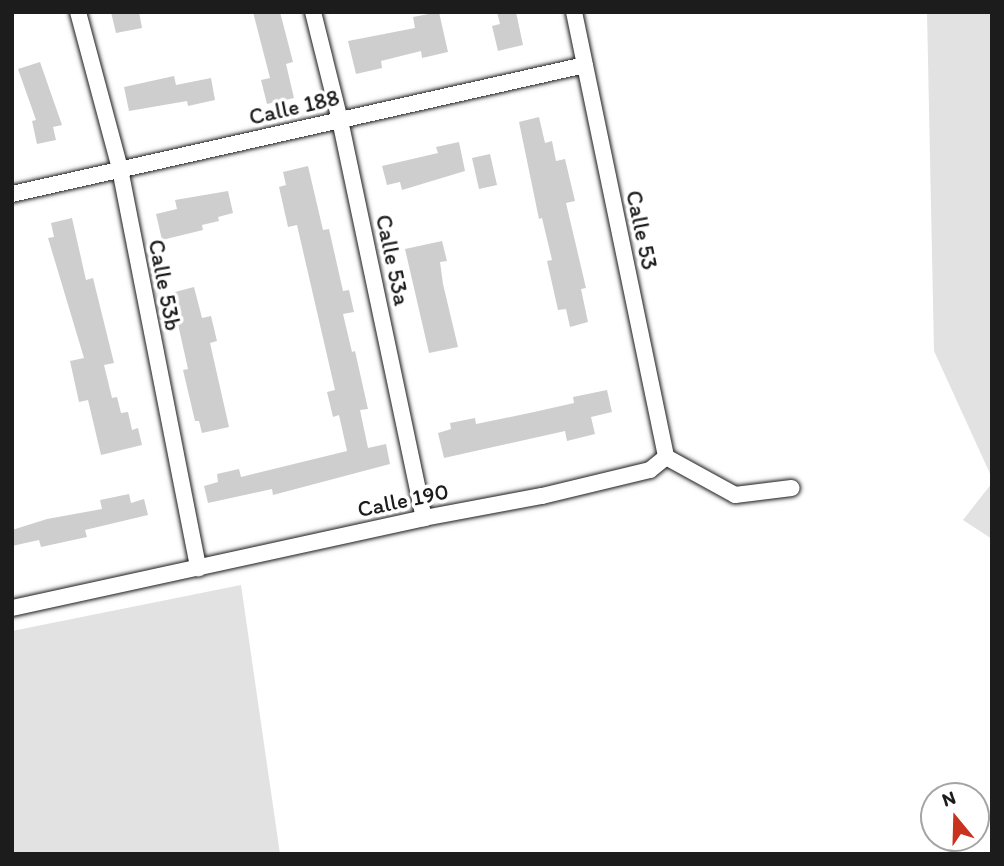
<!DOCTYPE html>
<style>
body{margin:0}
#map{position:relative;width:1004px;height:866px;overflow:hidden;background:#fff;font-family:Itim,sans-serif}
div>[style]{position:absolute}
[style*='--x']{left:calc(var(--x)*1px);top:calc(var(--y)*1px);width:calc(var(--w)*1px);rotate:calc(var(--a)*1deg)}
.green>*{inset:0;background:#e2e2e2}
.building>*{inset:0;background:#cecece}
.roads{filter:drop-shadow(0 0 2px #1c1c1c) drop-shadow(0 0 2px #1c1c1c)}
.minor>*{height:16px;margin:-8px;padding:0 8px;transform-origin:8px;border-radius:8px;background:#fff}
span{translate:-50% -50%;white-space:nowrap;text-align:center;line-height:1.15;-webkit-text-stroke:7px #fff;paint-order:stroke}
.street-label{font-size:23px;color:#1c1c1c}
.frame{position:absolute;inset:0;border:14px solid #1c1c1c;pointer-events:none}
.north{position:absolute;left:920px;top:782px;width:70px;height:70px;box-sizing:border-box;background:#fff;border:2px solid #a4a4a4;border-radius:50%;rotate:341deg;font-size:19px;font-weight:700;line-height:28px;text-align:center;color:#1c1c1c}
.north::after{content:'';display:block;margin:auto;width:24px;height:32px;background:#c8321e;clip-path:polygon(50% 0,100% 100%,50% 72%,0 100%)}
</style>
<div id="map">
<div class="green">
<div style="clip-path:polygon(927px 12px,992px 12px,992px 478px,934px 351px)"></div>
<div style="clip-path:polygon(992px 483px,992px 539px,963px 520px)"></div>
<div style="clip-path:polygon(241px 585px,280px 854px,12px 854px,12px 631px)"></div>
</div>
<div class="building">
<div style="clip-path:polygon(111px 12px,139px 12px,142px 28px,116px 33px)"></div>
<div style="clip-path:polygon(253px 12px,280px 12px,293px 62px,286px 64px,294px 98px,267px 104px,261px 80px,270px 78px)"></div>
<div style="clip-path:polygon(439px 12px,448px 52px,422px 58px,421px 51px,381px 61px,382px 68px,356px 74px,348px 41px,415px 28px,413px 17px)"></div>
<div style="clip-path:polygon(497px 12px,516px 12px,523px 45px,498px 51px,492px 26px,500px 24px)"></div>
<div style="clip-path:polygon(40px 62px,62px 125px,53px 127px,56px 140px,37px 144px,32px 121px,36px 120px,18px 69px)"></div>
<div style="clip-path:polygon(174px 76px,176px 85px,211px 78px,215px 100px,188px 106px,187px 101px,129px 111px,124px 87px)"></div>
<div style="clip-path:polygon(539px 117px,545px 143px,552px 141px,556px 161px,565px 159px,575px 201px,566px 203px,586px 288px,581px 289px,588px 322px,570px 327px,566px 309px,558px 310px,547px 261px,552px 260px,542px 218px,539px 219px,519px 122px)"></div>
<div style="clip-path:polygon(459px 142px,465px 171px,402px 190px,400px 182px,387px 185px,382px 166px,438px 153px,436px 147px)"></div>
<div style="clip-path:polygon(490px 154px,497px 185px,479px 189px,472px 158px)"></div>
<div style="clip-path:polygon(308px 166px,323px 230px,329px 229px,343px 291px,349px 290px,354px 312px,343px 314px,352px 352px,355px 351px,368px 409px,360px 410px,368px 448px,386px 444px,390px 464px,273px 495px,272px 489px,208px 503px,204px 486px,218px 482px,217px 474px,239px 469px,241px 477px,347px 451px,339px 415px,333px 417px,327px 392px,335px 390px,297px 225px,288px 227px,279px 187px,286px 185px,283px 172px)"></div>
<div style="clip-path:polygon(228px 191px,233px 213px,218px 217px,219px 221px,202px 225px,203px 230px,162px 240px,156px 214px,177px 209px,175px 200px)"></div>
<div style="clip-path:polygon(72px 218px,86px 280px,93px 278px,114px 363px,104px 365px,112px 398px,117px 397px,121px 413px,128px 412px,132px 430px,138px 428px,142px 445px,101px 455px,88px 400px,79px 402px,70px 361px,84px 358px,48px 238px,54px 237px,51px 223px)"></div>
<div style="clip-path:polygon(442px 241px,447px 261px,440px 262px,443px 284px,458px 347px,429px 353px,405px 249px)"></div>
<div style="clip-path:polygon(194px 287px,202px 318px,211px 316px,217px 341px,210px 343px,229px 427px,202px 433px,199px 421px,195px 421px,183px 370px,188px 369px,171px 293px)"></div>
<div style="clip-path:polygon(607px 390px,612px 412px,591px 417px,595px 434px,567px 441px,565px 431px,444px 458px,438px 433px,451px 429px,450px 423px,475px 418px,476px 424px,534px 412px,574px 403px,573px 397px)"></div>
<div style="clip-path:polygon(129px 494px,131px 503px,144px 499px,148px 515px,85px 530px,87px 537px,41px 547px,39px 540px,12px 546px,12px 530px,47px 519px,102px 509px,100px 500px)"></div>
</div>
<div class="roads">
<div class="minor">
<div style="--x:78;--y:12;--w:163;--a:75"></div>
<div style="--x:120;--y:169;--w:407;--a:78.9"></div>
<div style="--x:313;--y:12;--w:111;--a:76"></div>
<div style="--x:340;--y:120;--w:407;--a:78.1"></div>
<div style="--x:574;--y:12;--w:454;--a:78.3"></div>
<div style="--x:12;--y:194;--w:587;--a:-12.69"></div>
<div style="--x:666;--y:457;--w:79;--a:28.8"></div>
<div style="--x:735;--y:495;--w:57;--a:-7"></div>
<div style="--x:12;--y:608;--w:422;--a:-12.3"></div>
<div style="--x:424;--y:518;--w:120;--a:-10.6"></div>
<div style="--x:542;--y:496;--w:111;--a:-13.5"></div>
<div style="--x:650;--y:470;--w:21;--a:-39"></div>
</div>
</div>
<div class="street-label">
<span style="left:294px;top:107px;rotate:-13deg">Calle 188</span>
<span style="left:642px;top:230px;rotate:78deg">Calle 53</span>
<span style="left:393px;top:260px;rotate:78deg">Calle 53a</span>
<span style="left:165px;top:285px;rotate:79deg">Calle 53b</span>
<span style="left:403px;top:500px;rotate:-12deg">Calle 190</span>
</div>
<div class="frame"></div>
<div class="north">N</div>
</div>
